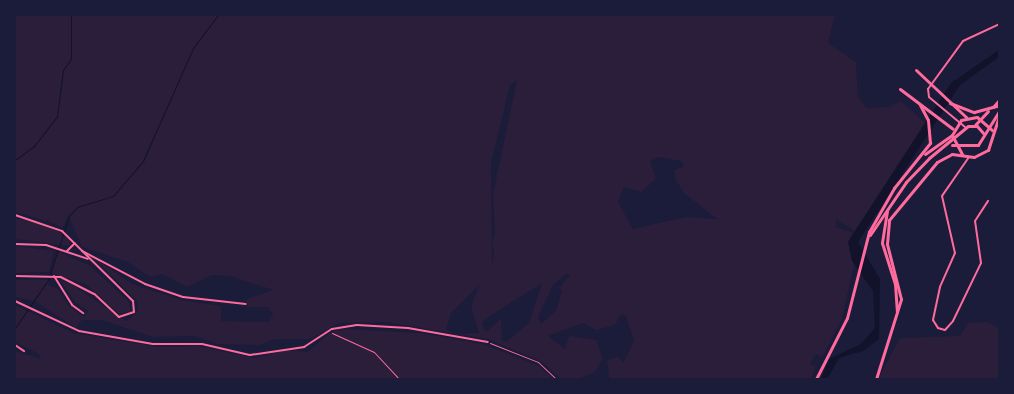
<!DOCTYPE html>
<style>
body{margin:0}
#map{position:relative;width:1014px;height:394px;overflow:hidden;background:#1b1b3a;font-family:"Noto Serif",serif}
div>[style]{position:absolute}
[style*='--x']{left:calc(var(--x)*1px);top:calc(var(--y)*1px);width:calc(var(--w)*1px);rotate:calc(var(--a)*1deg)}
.green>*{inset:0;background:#2a1e3b}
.water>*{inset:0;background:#12122b}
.stream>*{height:1px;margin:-0.5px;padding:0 0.5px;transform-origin:0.5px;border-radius:0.5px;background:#12122b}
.path>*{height:1px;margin:-0.5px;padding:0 0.5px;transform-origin:0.5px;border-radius:0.5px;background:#ff6b9d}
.minor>*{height:2px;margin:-1px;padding:0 1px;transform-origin:1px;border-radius:1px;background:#ff6b9d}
.trunk>*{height:3px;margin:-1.5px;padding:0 1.5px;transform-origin:1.5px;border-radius:1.5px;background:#ff6b9d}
span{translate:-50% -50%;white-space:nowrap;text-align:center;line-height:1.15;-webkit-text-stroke:5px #1b1b3a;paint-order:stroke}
.frame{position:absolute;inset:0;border:16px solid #1b1b3a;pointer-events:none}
</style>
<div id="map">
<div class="green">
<div style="clip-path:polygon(evenodd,15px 15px,835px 15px,828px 43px,856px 62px,858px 96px,866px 108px,889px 107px,901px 101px,925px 123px,855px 231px,836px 219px,836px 227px,853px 233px,848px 242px,854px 264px,842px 319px,822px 357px,816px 354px,810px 364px,816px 367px,811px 379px,609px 379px,607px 361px,618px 356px,623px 363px,634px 341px,626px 316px,621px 314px,615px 325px,596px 330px,583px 323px,548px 336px,565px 349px,569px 336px,596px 340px,603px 358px,595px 372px,578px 379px,561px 379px,541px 361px,488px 339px,386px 322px,339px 323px,310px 339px,275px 339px,259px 345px,218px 344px,195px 336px,153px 337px,102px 320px,82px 320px,76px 328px,35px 301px,15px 297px,15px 280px,50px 280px,48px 285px,58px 289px,68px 305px,84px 317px,88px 311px,75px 302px,61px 281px,71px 284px,126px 321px,138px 311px,137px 301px,94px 258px,132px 284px,181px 300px,221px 306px,221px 321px,269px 322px,273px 314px,268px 307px,247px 307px,247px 299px,273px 290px,230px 276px,212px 275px,187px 287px,162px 274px,150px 277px,128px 262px,82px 247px,68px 215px,63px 228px,48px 221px,49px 216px,47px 221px,15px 212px,15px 15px,517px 80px,493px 194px,495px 232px,492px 243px,494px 254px,492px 266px,491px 163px,510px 85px,517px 80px,15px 15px,659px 157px,681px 161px,684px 166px,675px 170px,675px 178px,683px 192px,717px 219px,686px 217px,633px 229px,618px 202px,624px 187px,641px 192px,656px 179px,650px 161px,659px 157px,15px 15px,566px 274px,570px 275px,559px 288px,562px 291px,556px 311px,541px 324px,538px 317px,553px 285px,566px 274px,15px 15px,542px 283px,529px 323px,506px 342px,502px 340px,501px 319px,486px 332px,482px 325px,485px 319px,542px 283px,15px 15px,479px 285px,471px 307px,479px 333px,454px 334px,446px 329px,451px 313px,479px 285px)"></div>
<div style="clip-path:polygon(15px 218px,51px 226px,69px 240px,71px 246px,15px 239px)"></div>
<div style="clip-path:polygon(15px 246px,54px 251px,49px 272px,15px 273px)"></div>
<div style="clip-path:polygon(57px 251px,90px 266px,129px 302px,131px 312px,119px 314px,86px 284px,51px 273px)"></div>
<div style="clip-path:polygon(15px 305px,73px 333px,158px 347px,198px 346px,255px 358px,286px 350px,307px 352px,331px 332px,343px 329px,419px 333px,483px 344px,539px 366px,553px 379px,15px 379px,15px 351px,41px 359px,39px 354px,15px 342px)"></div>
<div style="clip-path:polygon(987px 322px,999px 328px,999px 379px,878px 379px,900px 338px,960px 336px,968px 323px)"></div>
</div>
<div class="water">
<div style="clip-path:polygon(999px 50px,999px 57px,960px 85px,858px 242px,880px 279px,879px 339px,863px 351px,839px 358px,827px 379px,821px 379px,829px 359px,861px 344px,875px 328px,873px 291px,852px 261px,848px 242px,951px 83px)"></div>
</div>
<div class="stream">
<div style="--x:15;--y:160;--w:24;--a:-36"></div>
<div style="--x:34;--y:146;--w:37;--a:-52"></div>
<div style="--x:57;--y:117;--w:47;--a:-82.7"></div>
<div style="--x:63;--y:70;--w:14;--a:-54"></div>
<div style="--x:71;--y:59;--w:44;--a:-90"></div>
<div style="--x:15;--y:328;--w:58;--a:-55.5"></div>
<div style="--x:48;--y:280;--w:67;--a:-71.8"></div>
<div style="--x:69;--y:216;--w:12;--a:-48"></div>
<div style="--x:77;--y:207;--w:38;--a:-17"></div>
<div style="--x:113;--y:196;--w:46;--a:-49.4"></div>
<div style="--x:143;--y:161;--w:124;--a:-66.1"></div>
<div style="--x:193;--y:48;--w:41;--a:-52.9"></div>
</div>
<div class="path">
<div style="--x:332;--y:333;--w:46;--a:24.3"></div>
<div style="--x:374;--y:352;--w:37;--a:47"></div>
<div style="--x:490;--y:343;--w:52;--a:21.6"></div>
<div style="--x:538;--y:362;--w:25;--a:43"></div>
</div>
<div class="minor">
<div style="--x:965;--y:127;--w:47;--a:-140.2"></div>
<div style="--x:929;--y:97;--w:8;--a:-97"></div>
<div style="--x:928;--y:89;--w:59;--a:-53.9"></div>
<div style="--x:963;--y:41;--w:40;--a:-25"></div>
<div style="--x:969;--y:157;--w:47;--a:124.7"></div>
<div style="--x:942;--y:196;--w:58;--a:77.2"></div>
<div style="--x:955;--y:253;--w:37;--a:114"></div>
<div style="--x:940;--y:287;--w:34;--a:102"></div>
<div style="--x:933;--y:320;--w:9;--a:58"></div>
<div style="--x:938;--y:328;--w:7;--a:16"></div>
<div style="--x:945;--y:330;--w:12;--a:-48"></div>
<div style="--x:953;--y:321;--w:64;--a:-64.2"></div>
<div style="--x:981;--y:263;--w:42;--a:-98.1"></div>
<div style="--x:975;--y:221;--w:24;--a:-57"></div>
<div style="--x:15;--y:215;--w:50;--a:18.8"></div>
<div style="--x:62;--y:231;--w:100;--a:44.6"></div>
<div style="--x:133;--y:301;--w:11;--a:85"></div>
<div style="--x:134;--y:312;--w:16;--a:162"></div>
<div style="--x:119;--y:317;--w:34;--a:-137"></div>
<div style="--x:94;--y:294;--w:38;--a:-153"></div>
<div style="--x:60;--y:277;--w:45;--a:-178.7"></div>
<div style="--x:15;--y:244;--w:31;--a:2"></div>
<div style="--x:46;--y:245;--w:44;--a:18.4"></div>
<div style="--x:67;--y:251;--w:11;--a:-45"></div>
<div style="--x:82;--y:251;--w:71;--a:27.6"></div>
<div style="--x:145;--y:284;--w:40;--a:18.9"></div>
<div style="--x:183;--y:297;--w:63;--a:6.3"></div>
<div style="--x:54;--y:276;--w:34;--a:58"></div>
<div style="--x:72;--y:305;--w:14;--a:36"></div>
<div style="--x:15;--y:301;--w:71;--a:25.1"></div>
<div style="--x:79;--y:331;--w:75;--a:10"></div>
<div style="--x:153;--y:344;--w:49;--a:0"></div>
<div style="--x:202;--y:344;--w:49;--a:12.9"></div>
<div style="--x:250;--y:355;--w:55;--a:-8.4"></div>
<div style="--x:304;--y:347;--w:33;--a:-33"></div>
<div style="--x:332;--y:329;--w:25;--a:-9"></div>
<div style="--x:357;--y:325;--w:51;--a:3.4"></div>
<div style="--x:408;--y:328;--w:81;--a:9.9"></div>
<div style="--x:15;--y:345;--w:11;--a:34"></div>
</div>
<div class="trunk">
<div style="--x:916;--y:70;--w:69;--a:43.2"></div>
<div style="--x:900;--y:89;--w:66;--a:37"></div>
<div style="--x:950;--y:103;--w:26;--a:21"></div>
<div style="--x:974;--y:112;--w:24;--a:-15"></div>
<div style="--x:993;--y:107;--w:9;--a:-49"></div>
<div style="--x:975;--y:125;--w:19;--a:-47"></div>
<div style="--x:952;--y:145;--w:26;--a:0"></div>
<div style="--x:978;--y:145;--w:40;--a:-58"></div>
<div style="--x:925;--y:154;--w:33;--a:-35"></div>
<div style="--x:962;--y:154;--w:21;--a:-118"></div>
<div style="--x:952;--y:135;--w:17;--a:-59"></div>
<div style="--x:961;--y:120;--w:16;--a:-11"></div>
<div style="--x:977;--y:117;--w:20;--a:41"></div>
<div style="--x:887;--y:211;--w:32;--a:99"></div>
<div style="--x:882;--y:243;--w:43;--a:72.4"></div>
<div style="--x:895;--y:284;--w:28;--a:86"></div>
<div style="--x:870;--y:235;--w:64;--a:-55.8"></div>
<div style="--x:906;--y:182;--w:33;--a:-46"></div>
<div style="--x:929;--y:158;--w:50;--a:-39.4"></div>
<div style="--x:968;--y:126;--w:9;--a:0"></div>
<div style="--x:977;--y:126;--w:9;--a:49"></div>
<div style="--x:816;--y:379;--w:68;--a:-63.1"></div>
<div style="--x:847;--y:318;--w:89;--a:-75.7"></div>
<div style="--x:869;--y:232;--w:51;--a:-60.4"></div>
<div style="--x:894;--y:188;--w:58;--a:-51.3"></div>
<div style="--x:930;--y:143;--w:23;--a:-95"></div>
<div style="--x:928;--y:120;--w:17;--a:-118"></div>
<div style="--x:876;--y:379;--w:84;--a:-72.6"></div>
<div style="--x:901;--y:299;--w:57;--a:-104.3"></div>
<div style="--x:887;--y:244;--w:24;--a:-85"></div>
<div style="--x:889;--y:220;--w:75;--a:-50.4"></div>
<div style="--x:937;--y:162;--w:17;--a:-28"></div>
<div style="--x:952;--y:154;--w:22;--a:8"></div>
<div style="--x:974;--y:157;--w:16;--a:-27"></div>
<div style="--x:988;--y:150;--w:35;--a:-72"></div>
</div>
<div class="frame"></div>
</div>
